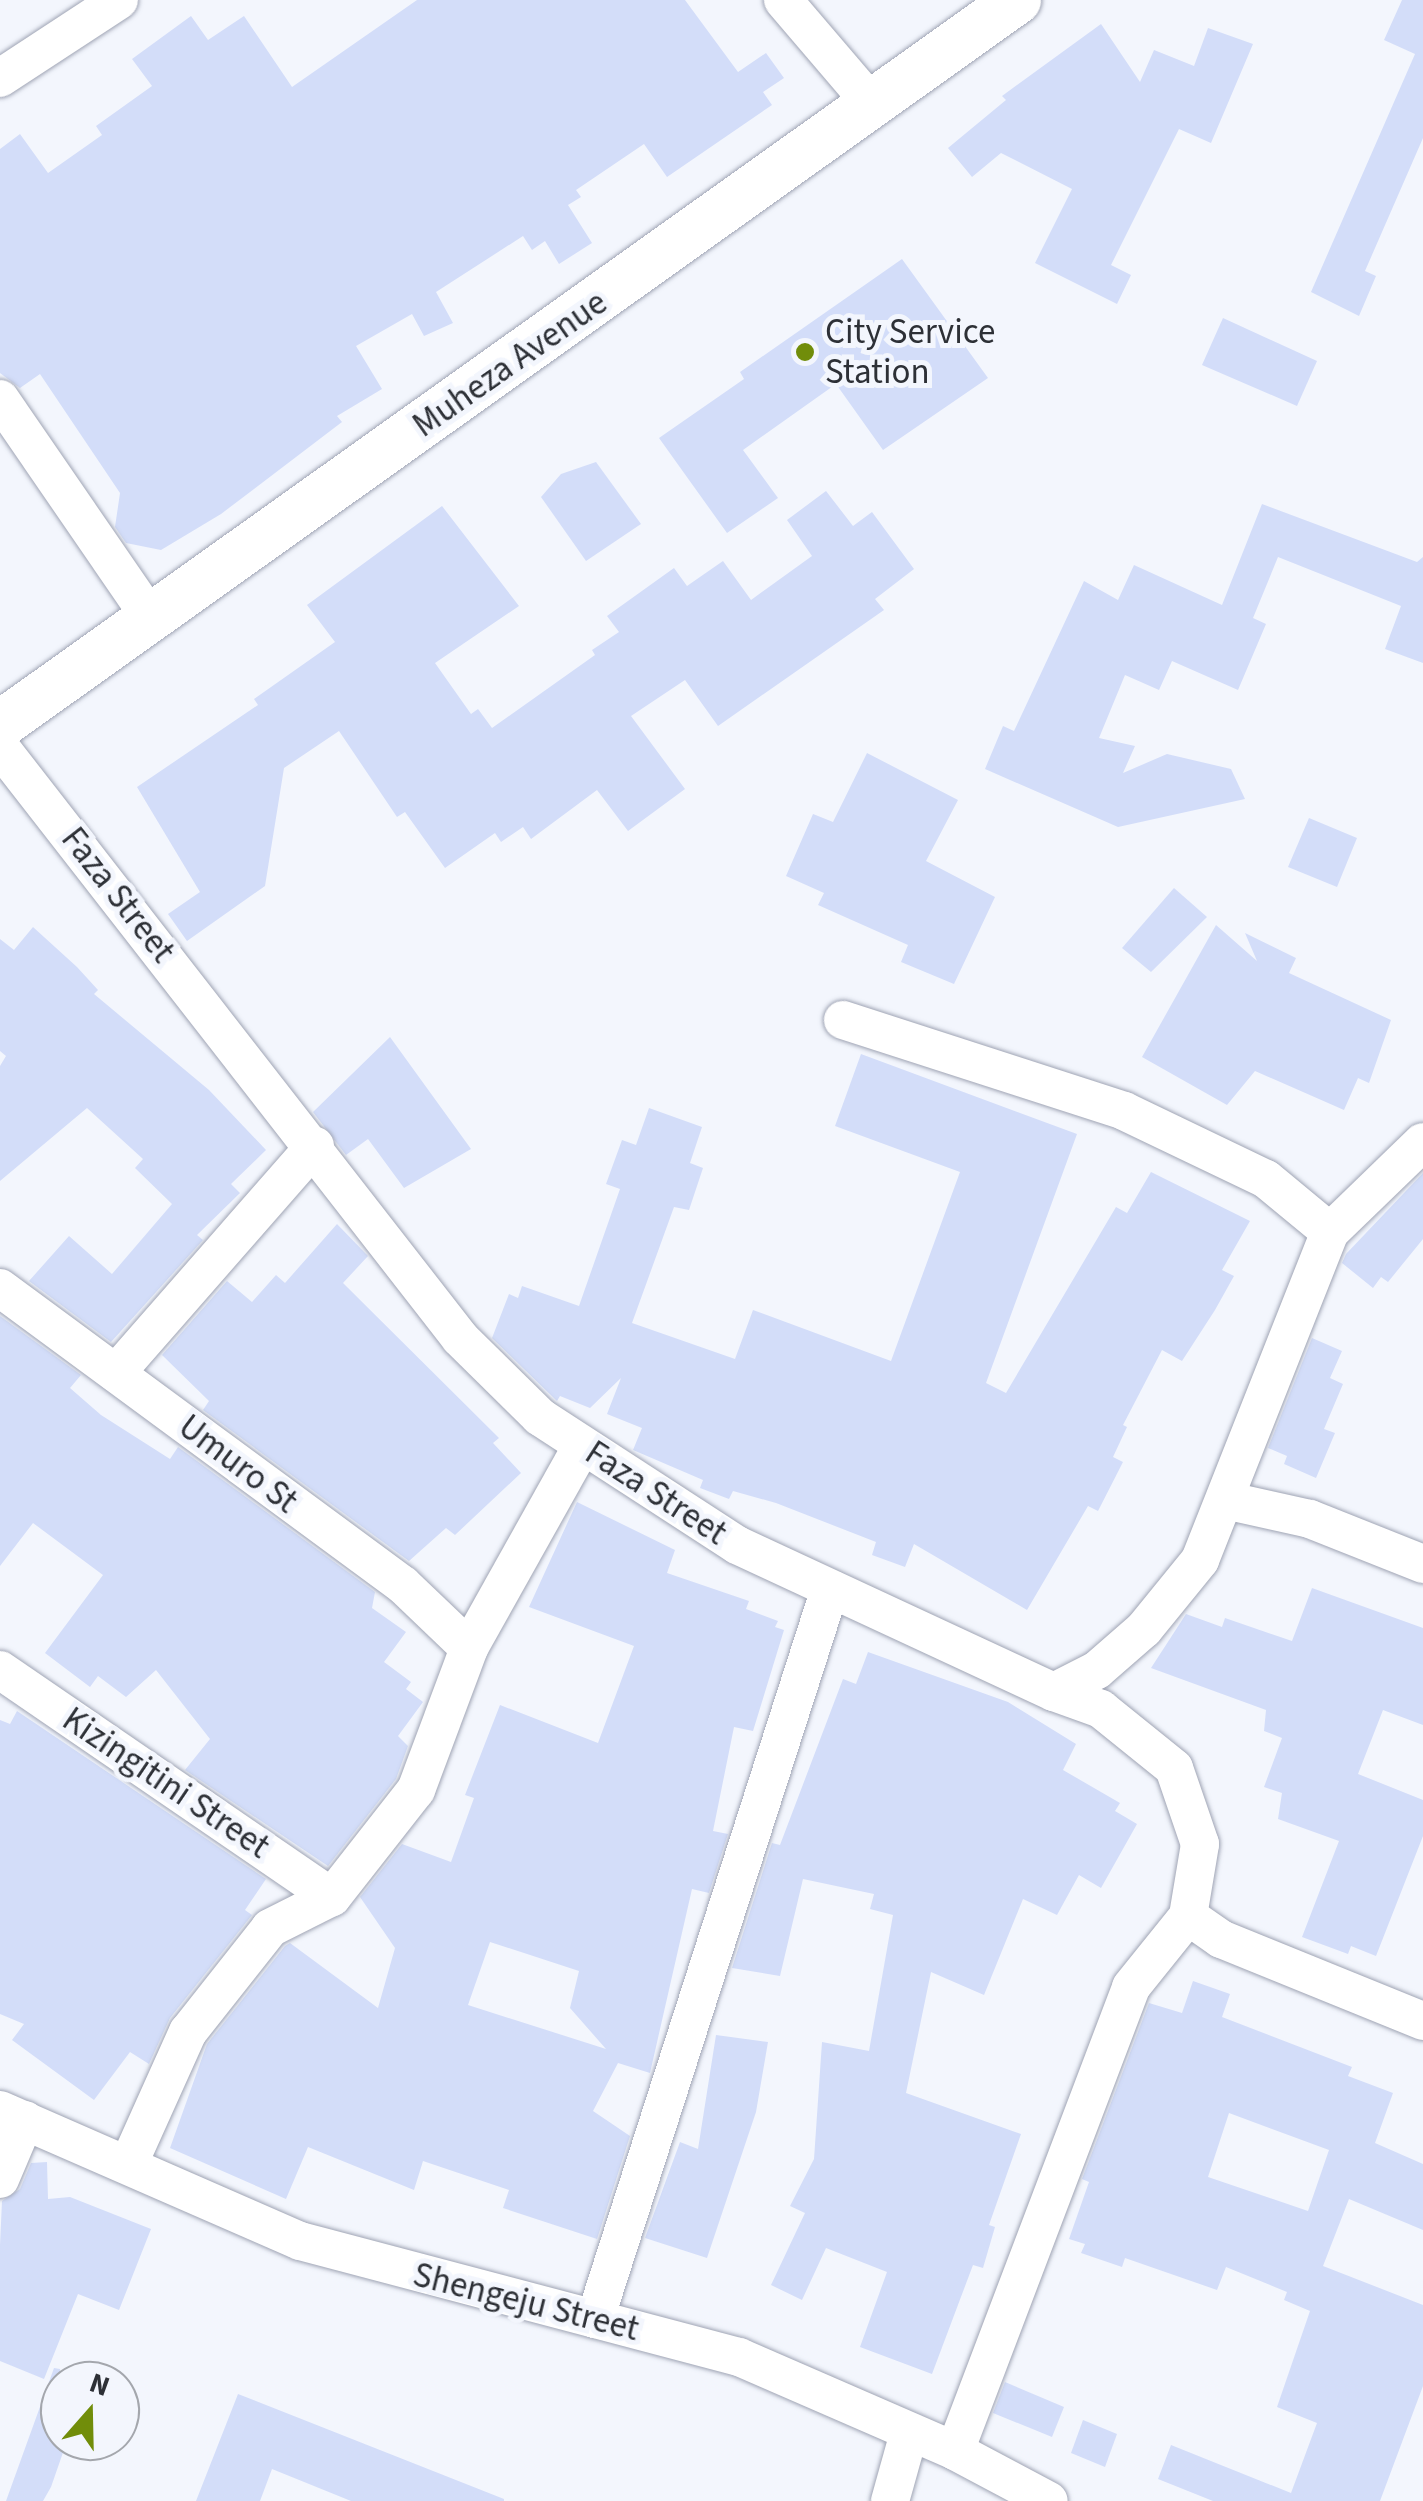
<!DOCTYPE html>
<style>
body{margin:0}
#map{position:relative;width:1423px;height:2501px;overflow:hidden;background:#f3f6fd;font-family:"Source Sans 3",sans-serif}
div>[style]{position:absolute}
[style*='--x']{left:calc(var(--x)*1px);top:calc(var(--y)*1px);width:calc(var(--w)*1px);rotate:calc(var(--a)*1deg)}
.building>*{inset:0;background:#d3ddf9}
.roads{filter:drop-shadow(0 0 2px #9fa4b4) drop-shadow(0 0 2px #9fa4b4)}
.minor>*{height:38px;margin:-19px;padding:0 19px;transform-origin:19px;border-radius:19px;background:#fff}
.tertiary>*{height:48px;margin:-24px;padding:0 24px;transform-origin:24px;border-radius:24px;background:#fff}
.dots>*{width:28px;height:28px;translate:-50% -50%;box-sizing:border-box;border:5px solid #f3f6fd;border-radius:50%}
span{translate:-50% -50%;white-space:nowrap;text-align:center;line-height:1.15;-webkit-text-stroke:10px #f3f6fd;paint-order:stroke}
.poi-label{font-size:35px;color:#2d3036}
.left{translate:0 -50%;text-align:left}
.street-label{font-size:35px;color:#2d3036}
.north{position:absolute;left:40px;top:2361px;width:100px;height:100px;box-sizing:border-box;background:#f3f6fd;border:2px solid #a4a7ad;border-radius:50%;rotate:20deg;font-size:28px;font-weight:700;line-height:40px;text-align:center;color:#2d3036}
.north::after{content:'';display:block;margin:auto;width:35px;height:45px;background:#718d0a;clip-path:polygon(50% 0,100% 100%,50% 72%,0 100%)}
</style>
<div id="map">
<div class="building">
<div style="clip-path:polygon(417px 0,685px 0,738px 72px,766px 53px,784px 78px,763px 92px,772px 105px,667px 177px,644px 144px,576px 190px,581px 197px,568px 205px,592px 243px,559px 264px,545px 241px,532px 250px,523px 236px,436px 292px,453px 323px,424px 336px,412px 314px,356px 346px,382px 389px,337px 416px,342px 422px,221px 514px,161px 550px,126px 543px,115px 527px,120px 493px,40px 374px,20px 388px,0 373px,0 149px,20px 134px,48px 173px,102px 135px,96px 126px,152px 86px,132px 59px,191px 16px,208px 40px,244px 16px,292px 87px)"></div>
<div style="clip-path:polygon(1402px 0,1423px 0,1423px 138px,1365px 271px,1376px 276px,1359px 316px,1311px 292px,1415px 54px,1384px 40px)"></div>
<div style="clip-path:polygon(1101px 24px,1140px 82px,1154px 50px,1194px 66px,1208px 28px,1253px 44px,1211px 143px,1179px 129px,1111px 265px,1131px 275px,1117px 304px,1035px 263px,1072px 189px,1001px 153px,972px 177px,948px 148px,1006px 100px,1002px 96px)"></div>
<div style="clip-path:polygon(902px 259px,988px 378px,883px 450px,836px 384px,743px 450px,778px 498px,727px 533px,659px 438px,744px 379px,740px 372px)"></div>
<div style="clip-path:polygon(1223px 318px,1317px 361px,1297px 406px,1202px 365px)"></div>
<div style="clip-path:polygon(596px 462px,641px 524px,586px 561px,541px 497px,561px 474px)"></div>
<div style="clip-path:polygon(826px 491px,853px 526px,872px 512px,914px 569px,875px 599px,884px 610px,718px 726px,685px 680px,631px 716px,685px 789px,628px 831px,597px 790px,531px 839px,523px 827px,501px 842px,495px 833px,445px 868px,405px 812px,397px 817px,339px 731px,284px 768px,265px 886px,187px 941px,168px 914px,200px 892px,137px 787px,258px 705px,254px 699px,335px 642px,307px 605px,442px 506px,519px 606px,435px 663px,471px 714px,478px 709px,492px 728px,595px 655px,592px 650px,619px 632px,607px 616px,674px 568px,687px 586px,723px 561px,751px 600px,812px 556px,787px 520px)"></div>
<div style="clip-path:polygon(1262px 504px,1417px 562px,1423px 557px,1423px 663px,1385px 649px,1401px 606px,1278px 557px,1253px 618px,1266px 624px,1238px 690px,1172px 661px,1159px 690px,1125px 675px,1099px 738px,1135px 746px,1123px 773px,1167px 754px,1231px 769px,1245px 799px,1118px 827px,985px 769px,1003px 726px,1014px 731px,1084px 581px,1118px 600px,1134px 565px,1222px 605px)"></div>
<div style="clip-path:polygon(867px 753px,958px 800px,926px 861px,995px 897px,954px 984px,901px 962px,908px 945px,818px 905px,824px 893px,786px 876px,813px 814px,833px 822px)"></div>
<div style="clip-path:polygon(1309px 818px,1357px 838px,1337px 887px,1288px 867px)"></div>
<div style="clip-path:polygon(1174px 888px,1207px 917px,1151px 972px,1122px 948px)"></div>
<div style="clip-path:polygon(1216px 925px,1257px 961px,1245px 933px,1296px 958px,1289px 973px,1391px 1020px,1369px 1083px,1358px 1078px,1344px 1110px,1255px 1071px,1227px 1105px,1142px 1057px)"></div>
<div style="clip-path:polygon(33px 927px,77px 967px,98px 990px,94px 994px,209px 1090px,266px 1150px,231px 1184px,240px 1193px,197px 1235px,203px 1240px,111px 1342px,29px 1281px,69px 1236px,112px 1274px,172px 1204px,135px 1168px,143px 1159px,87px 1108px,0 1181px,0 1066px,6px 1056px,0 1051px,0 939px,14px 950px)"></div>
<div style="clip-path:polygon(390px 1037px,471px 1149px,404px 1188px,368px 1139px,346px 1155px,313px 1112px)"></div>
<div style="clip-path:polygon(861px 1054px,1077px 1134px,986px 1383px,1006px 1393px,1116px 1207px,1127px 1213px,1151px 1172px,1250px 1221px,1222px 1270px,1234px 1276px,1215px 1310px,1182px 1361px,1162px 1350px,1123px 1425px,1127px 1427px,1113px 1457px,1123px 1462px,1098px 1511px,1088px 1506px,1027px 1610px,914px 1544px,905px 1567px,872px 1555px,876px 1542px,776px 1503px,733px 1491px,729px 1499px,700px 1488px,703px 1480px,633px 1450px,642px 1428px,607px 1414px,621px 1378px,590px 1408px,560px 1396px,557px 1401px,492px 1338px,509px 1294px,518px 1298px,522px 1286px,579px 1306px,620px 1189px,606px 1184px,622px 1140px,636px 1145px,649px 1108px,702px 1127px,690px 1163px,703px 1168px,689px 1210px,674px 1207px,632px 1323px,735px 1359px,753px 1310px,891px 1361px,960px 1172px,835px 1126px)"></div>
<div style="clip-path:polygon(1423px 1173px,1423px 1239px,1388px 1282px,1381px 1277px,1373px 1288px,1342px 1263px,1346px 1254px)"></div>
<div style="clip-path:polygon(337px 1224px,368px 1256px,343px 1283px,499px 1438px,493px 1443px,521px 1473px,455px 1535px,446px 1528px,409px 1561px,203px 1410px,209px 1401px,162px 1355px,227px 1281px,252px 1302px,276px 1275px,285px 1283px)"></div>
<div style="clip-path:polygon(0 1316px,81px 1375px,70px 1388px,101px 1415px,170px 1459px,178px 1447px,375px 1592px,372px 1608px,406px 1632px,384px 1662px,411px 1682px,406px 1689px,423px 1702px,398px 1736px,408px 1746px,396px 1779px,328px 1866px,185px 1770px,210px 1739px,156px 1670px,126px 1697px,98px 1676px,90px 1687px,45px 1653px,103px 1575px,33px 1523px,0 1566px)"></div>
<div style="clip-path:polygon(1312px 1338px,1342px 1351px,1330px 1378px,1343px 1384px,1324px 1429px,1335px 1433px,1316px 1478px,1284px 1464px,1287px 1456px,1268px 1448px)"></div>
<div style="clip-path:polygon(evenodd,577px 1502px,675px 1550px,667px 1573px,749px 1601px,746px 1609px,778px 1621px,775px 1627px,784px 1630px,753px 1731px,734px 1727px,713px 1831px,728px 1834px,709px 1893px,692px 1889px,650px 2073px,618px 2063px,593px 2111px,630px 2136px,597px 2239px,503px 2208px,509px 2190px,423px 2161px,414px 2190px,308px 2147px,286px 2199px,170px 2148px,207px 2044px,285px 1946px,290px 1943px,378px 2008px,395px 1948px,360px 1897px,402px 1844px,451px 1862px,474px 1798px,465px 1795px,500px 1705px,598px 1743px,634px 1646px,529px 1607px,577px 1502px,490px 1942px,579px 1971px,570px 2008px,606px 2049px,468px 2005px,490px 1942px)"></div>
<div style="clip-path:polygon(1312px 1588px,1423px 1628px,1423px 1725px,1383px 1710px,1358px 1774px,1423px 1800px,1423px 1836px,1376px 1956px,1351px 1946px,1348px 1954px,1302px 1937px,1339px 1841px,1278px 1819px,1282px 1793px,1264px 1787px,1282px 1738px,1264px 1731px,1266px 1710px,1151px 1668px,1186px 1614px,1222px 1627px,1225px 1618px,1292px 1641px)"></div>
<div style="clip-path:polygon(868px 1652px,1008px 1702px,1076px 1744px,1063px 1770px,1120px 1803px,1115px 1811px,1137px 1824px,1101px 1888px,1079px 1875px,1057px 1915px,1023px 1899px,984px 1995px,931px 1972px,906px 2093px,1021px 2134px,989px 2225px,995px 2227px,983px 2268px,973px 2265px,932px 2374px,860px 2347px,887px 2272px,826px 2248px,802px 2300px,771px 2285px,805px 2213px,790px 2206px,814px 2159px,822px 2042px,869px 2051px,893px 1915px,870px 1909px,874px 1894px,803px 1879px,780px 1976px,732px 1968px,772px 1843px,780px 1845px,843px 1679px,856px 1684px)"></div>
<div style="clip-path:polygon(17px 1711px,266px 1879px,245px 1910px,252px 1915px,170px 2018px,149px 2064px,130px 2052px,94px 2100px,12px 2040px,24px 2024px,0 2014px,0 1720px,10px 1724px)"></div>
<div style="clip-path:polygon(evenodd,1193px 1981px,1230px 1994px,1222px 2017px,1352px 2067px,1348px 2076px,1393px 2093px,1375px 2143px,1423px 2164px,1423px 2230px,1349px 2199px,1323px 2266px,1423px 2305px,1423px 2386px,1380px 2501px,1213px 2501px,1158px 2479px,1171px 2445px,1291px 2493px,1317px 2423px,1277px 2407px,1310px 2311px,1284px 2300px,1287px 2292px,1226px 2267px,1217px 2290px,1125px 2258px,1122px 2267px,1081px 2253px,1085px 2244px,1069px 2239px,1089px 2182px,1082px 2179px,1149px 2003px,1182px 2013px,1193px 1981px,1229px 2113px,1329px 2150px,1308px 2211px,1208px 2177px,1229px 2113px)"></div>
<div style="clip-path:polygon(716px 2035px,768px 2042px,756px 2112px,707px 2258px,645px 2238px,680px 2142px,698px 2149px)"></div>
<div style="clip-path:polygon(47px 2162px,48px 2199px,70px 2197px,151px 2229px,119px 2310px,78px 2294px,44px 2379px,0 2361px,0 2245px,2px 2201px,20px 2189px,31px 2163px)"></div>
<div style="clip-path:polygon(54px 2368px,60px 2369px,60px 2441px,67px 2441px,51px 2487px,43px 2501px,6px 2501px)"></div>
<div style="clip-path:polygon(1005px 2382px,1064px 2407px,1052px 2437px,993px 2413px)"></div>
<div style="clip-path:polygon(238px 2394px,504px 2499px,504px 2501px,351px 2501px,272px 2469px,260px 2501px,196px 2501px)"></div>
<div style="clip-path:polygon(1083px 2420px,1117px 2434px,1105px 2467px,1071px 2453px)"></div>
</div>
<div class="roads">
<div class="minor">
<div style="--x:783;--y:0;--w:135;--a:49.5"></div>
<div style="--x:0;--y:78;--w:142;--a:-33.2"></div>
<div style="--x:0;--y:399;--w:267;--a:55.5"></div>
<div style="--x:0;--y:747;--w:749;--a:52.1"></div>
<div style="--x:460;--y:1338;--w:112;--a:44.6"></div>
<div style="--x:540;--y:1417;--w:235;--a:33"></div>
<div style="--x:737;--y:1545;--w:349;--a:24.9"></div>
<div style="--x:1054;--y:1692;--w:48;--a:-27.1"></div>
<div style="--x:1097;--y:1670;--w:62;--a:-41.1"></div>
<div style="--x:1144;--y:1629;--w:89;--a:-50.9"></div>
<div style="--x:1200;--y:1560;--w:353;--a:-68.4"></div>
<div style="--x:1330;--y:1232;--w:129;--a:-44.1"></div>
<div style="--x:843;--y:1020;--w:295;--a:17.9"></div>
<div style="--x:1124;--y:1111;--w:157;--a:25.6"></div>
<div style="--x:1266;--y:1179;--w:83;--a:39.6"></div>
<div style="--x:0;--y:1288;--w:501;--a:36.39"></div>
<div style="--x:403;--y:1585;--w:91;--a:43.7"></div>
<div style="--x:116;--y:1373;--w:302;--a:-48.8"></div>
<div style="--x:1229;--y:1501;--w:83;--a:12.5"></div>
<div style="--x:1310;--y:1519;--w:122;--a:21.7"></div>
<div style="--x:0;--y:1670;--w:402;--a:34.4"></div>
<div style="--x:1188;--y:1916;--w:40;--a:34.9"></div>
<div style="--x:1221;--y:1939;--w:218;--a:22.1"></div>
<div style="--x:0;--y:2110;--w:327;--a:23.6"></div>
<div style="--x:300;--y:2241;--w:454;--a:14.8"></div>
<div style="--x:739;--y:2357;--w:236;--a:23.5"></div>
<div style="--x:955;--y:2451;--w:106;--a:28"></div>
<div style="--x:129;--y:2163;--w:144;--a:-65.8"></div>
<div style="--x:188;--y:2032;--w:132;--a:-51.7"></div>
<div style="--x:270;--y:1928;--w:69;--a:-26.6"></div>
<div style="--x:332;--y:1897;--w:136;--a:-51.9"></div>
<div style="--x:416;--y:1790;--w:152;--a:-69.5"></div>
<div style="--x:469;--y:1648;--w:231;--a:-60.8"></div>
<div style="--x:0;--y:2179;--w:64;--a:-67"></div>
<div style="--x:595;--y:2319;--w:767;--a:-72.16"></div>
<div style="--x:955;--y:2451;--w:496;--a:-69.2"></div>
<div style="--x:1131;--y:1987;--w:91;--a:-51.2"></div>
<div style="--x:1188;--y:1916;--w:73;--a:-80.5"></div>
<div style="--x:1200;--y:1844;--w:80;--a:-108.9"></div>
<div style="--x:1174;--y:1768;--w:94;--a:-141.1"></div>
<div style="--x:1101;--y:1709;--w:50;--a:-160.1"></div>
<div style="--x:890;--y:2501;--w:71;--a:-74.4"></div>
</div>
<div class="tertiary">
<div style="--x:0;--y:725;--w:1249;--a:-35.48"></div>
</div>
</div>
<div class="dots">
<div style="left:805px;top:352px;background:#718d0a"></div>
</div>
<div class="poi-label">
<span class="left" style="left:825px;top:352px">City Service<br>Station</span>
</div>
<div class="street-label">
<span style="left:510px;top:364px;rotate:-35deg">Muheza Avenue</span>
<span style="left:118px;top:895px;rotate:52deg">Faza Street</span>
<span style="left:238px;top:1464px;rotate:37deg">Umuro St</span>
<span style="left:656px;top:1493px;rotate:33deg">Faza Street</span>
<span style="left:166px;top:1783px;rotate:34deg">Kizingitini Street</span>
<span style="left:526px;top:2302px;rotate:14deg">Shengeju Street</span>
</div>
<div class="north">N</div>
</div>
